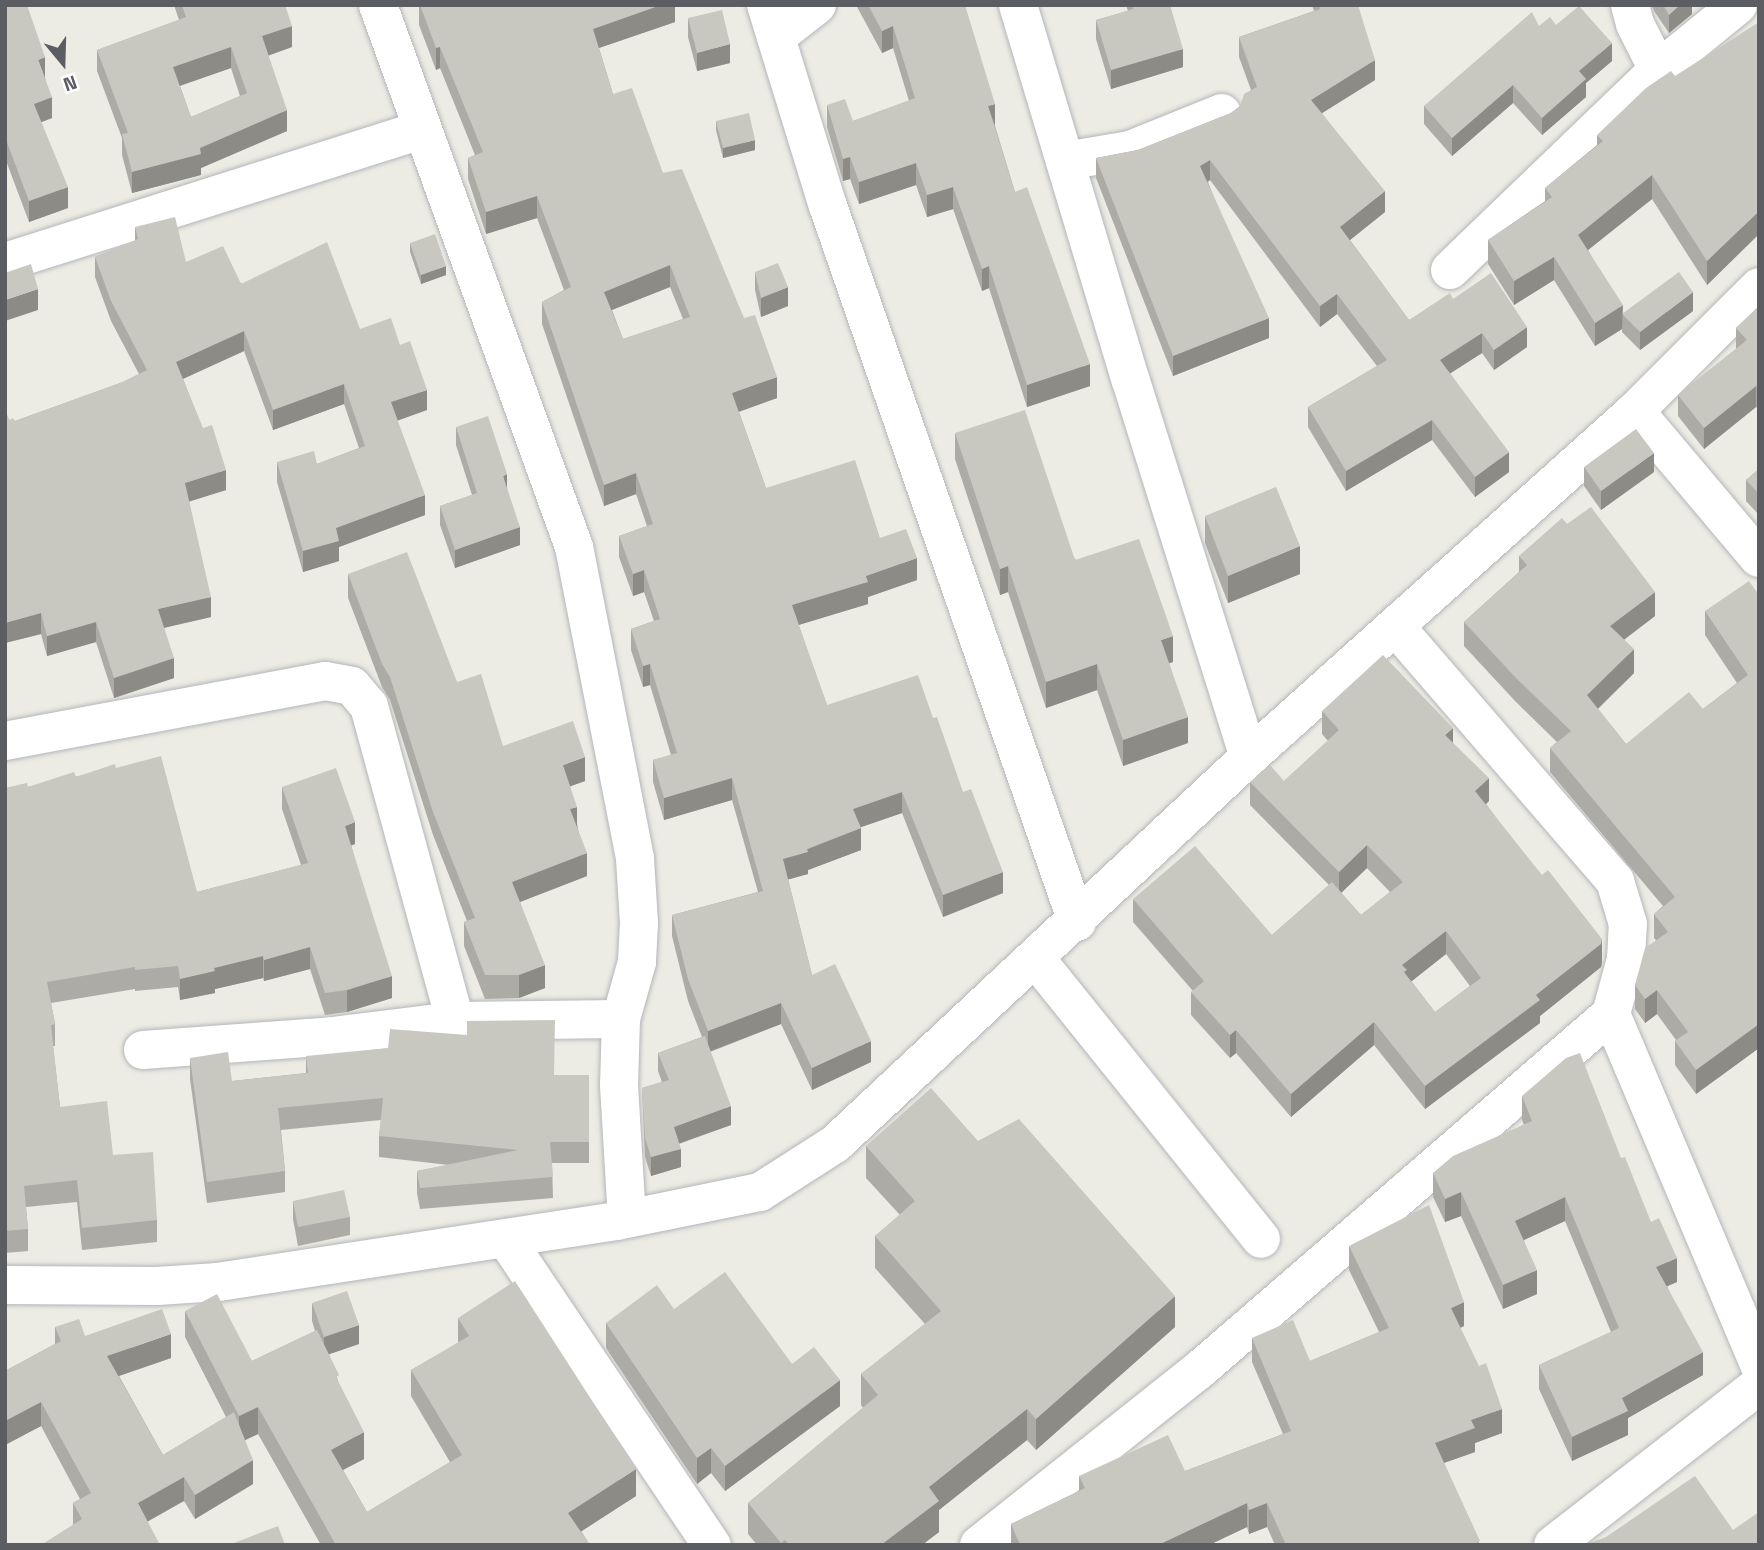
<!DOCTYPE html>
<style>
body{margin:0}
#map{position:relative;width:1764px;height:1550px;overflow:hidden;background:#ecece4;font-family:"Space Grotesk",sans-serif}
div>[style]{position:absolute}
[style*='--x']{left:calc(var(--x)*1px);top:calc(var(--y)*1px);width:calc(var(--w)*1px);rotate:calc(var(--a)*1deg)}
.roads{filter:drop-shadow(0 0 2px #b4b5b9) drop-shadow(0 0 2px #b4b5b9)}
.minor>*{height:38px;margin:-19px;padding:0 19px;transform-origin:19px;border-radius:19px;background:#fff}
.wall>*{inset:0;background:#acaba5}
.shaded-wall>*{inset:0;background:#8c8b86}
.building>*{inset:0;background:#c8c7c0}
span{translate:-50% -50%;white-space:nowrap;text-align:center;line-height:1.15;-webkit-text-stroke:5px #fff;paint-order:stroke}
.frame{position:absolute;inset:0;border:7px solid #5c5d62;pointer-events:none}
.north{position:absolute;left:28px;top:28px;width:70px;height:70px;-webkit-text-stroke:5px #fff;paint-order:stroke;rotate:161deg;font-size:19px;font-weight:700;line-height:28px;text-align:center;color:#5c5d62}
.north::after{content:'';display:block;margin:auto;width:24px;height:32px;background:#5c5d62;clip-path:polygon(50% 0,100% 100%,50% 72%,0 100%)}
</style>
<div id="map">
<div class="roads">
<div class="minor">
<div style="--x:378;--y:5;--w:576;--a:70.12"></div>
<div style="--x:574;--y:547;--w:318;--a:78.9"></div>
<div style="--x:635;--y:859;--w:64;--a:86.4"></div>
<div style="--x:639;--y:923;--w:39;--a:93"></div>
<div style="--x:637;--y:962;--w:59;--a:105.7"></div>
<div style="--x:621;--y:1019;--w:66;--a:91.7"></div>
<div style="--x:619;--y:1085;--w:133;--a:86.6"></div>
<div style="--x:766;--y:5;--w:210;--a:72.9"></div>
<div style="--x:828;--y:206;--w:758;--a:70.82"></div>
<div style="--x:1018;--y:5;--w:393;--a:73.3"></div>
<div style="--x:1131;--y:381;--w:394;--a:72.6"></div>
<div style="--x:1630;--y:5;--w:20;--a:75"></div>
<div style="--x:1635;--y:24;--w:51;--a:63.4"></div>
<div style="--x:776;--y:37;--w:52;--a:-38"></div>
<div style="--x:1065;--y:161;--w:66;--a:-9.6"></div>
<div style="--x:1130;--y:150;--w:99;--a:-21.9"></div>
<div style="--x:5;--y:262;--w:437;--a:-17.6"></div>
<div style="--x:1450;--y:270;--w:289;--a:-43.9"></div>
<div style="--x:1658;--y:70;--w:103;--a:-39.1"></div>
<div style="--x:1635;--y:411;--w:192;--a:49.9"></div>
<div style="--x:5;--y:741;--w:326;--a:-10.6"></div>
<div style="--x:325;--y:681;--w:27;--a:10"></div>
<div style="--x:352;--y:686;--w:26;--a:50"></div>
<div style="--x:369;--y:706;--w:327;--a:74.7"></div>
<div style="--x:455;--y:1021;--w:166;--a:-0.7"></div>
<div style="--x:1036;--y:959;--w:359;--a:51.2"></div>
<div style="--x:1611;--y:1014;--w:381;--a:67.1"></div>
<div style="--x:143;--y:1050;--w:190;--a:-4.2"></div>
<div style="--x:332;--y:1036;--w:124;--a:-7"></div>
<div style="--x:506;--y:1239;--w:369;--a:56.1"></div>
<div style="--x:5;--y:1285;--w:152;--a:0.4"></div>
<div style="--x:157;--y:1286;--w:61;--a:-3.8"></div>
<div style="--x:218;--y:1282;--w:404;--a:-8.7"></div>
<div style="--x:617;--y:1221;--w:146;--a:-11.5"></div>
<div style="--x:760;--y:1192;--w:89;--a:-32.6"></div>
<div style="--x:835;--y:1144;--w:567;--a:-43.07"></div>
<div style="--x:1249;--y:757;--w:518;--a:-41.87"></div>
<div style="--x:1635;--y:411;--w:175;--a:-45"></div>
<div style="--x:979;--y:1545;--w:280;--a:-38.5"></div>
<div style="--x:1198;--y:1371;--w:546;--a:-40.84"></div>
<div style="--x:1611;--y:1014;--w:57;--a:-74.7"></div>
<div style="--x:1626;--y:959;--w:35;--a:-87"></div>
<div style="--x:1628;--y:924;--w:45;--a:-106.8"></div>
<div style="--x:1615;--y:881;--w:335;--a:-130.8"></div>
<div style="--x:1553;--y:1545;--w:261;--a:-37.8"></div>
</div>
</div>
<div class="wall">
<div style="clip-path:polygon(5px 5px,45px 77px,52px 118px,41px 122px,68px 208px,29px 222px,5px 158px)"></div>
<div style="clip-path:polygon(evenodd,174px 5px,285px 5px,292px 47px,268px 55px,287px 131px,201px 168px,201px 175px,132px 193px,122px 155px,122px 138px,97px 71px,97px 50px,179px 20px,174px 5px,231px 68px,240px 96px,191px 117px,180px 86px,231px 68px)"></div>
<div style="clip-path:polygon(evenodd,419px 5px,675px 5px,675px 22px,599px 48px,613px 94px,663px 173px,777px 398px,739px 412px,766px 488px,880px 538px,917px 580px,868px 597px,868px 604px,798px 625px,827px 705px,933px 718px,1003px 893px,943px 917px,902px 813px,860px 827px,861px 850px,808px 870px,808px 874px,788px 879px,812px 975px,871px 1062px,812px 1090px,781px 1024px,710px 1052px,731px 1125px,679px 1144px,681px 1167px,651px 1176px,645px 1157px,642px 1088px,662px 1082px,658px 1071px,658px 1053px,702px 1037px,688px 1001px,672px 936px,672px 915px,758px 892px,732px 800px,664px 820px,653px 782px,653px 760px,671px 755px,650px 685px,643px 687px,631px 650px,631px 629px,654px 621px,644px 592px,633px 596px,619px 557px,619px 536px,647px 526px,636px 494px,604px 506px,542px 324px,542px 302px,564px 290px,537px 218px,486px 234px,468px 179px,468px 158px,475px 155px,440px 68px,436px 70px,419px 25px,419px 5px,670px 287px,683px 319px,623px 339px,612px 310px,670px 287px)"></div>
<div style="clip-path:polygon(856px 5px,968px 5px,965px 7px,995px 126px,1015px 192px,1090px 386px,1027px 407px,989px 288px,982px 291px,953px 209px,927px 217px,916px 185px,859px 204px,850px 179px,843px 181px,827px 127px,827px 105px,853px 121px,909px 101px,893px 48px,882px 53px)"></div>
<div style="clip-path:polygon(1126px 5px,1170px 5px,1183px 67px,1111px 89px,1096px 39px,1096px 20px,1128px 11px)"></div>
<div style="clip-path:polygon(1312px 5px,1358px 5px,1375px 80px,1322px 113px,1385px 212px,1350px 240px,1409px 320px,1453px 299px,1527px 347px,1494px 370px,1482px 353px,1450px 373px,1509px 472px,1475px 497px,1432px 440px,1346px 491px,1308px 427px,1308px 407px,1377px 366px,1337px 314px,1320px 327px,1210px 180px,1208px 182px,1269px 338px,1173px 376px,1096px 178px,1096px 158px,1138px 150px,1231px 113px,1240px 106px,1251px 90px,1239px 57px,1239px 37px,1314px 11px)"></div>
<div style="clip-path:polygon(1652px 5px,1692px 5px,1692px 14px,1669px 33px,1654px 11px)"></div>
<div style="clip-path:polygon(688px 18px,730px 63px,697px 71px,688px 37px)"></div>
<div style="clip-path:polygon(1556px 25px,1612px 61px,1586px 83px,1586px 97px,1542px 135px,1513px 103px,1452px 156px,1424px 124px,1424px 106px,1539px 26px)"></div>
<div style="clip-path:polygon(716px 121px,755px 150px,723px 158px,716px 130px)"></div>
<div style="clip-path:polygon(1597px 135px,1757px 236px,1707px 285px,1652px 199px,1588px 250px,1623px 313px,1693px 311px,1640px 350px,1622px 332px,1622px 329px,1595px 346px,1554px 280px,1514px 305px,1488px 264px,1488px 240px,1545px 201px,1545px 188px,1597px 145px)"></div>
<div style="clip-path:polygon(135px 227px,186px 262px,400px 345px,427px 410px,397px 420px,425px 515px,339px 547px,339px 561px,303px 572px,277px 482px,277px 462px,317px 464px,359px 448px,344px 404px,273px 430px,244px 351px,183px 379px,226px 490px,189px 501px,211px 617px,164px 628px,174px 678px,114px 698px,96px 642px,47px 656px,41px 634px,5px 643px,5px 410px,9px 420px,15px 421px,123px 382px,139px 374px,111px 321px,95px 277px,95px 257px,135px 241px)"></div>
<div style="clip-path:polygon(410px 243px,446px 275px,421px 284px,410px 252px)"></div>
<div style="clip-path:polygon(755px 272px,788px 306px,761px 317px,755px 290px)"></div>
<div style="clip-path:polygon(1759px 306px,1759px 410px,1756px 407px,1704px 449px,1678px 416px,1678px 395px,1736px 349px,1736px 328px)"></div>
<div style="clip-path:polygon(456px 427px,507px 488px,520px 545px,455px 568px,440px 525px,440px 506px,472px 495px,456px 445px)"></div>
<div style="clip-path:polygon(955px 433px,1173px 662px,1169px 663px,1188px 743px,1123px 766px,1097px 690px,1046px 708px,1008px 592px,1000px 595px,955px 459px)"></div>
<div style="clip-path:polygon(1584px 467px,1654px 472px,1601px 510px,1584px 486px)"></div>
<div style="clip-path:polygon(1759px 469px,1759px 515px,1746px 501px,1746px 480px)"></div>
<div style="clip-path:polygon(1205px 516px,1300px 574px,1228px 603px,1205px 543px)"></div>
<div style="clip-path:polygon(1567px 524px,1655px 616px,1624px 640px,1634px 673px,1598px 709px,1626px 744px,1703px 709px,1737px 683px,1705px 635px,1705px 611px,1759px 595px,1759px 1048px,1696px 1094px,1675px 1065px,1675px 1041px,1676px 1040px,1657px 1014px,1645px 1023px,1635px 1009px,1635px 985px,1656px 940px,1654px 938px,1654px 914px,1663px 906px,1550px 772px,1550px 748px,1557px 742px,1516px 702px,1464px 646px,1464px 622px,1519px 572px,1519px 556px)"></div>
<div style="clip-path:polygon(348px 574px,457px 682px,503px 746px,585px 781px,570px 786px,587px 876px,520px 902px,545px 988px,519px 998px,485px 999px,464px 946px,464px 922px,467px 921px,433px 835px,390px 700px,382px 687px,348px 598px)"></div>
<div style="clip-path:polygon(evenodd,1322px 711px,1453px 743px,1489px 801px,1486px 804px,1602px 962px,1601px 967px,1540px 1016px,1540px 1023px,1425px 1109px,1374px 1045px,1291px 1117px,1236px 1053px,1230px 1058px,1191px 1015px,1191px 992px,1193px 991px,1133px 922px,1133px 899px,1272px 935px,1329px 885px,1250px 805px,1250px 782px,1284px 781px,1328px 741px,1322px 734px,1322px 711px,1367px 868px,1390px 892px,1361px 915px,1341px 893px,1367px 868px,1322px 711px,1446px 954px,1470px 986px,1435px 1012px,1411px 981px,1446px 954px)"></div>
<div style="clip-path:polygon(116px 768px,197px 892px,301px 865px,282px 809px,282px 787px,355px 844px,351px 845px,392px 998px,347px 1012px,325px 1015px,310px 969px,264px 981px,263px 978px,215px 989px,215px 993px,180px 1000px,178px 987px,135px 991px,135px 989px,51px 1003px,55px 1024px,55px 1046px,53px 1046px,60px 1107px,113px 1155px,157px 1220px,157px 1242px,82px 1250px,77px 1202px,26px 1207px,28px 1229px,28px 1251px,5px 1253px,5px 788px,28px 787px)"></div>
<div style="clip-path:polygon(306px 1056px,554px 1075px,589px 1075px,589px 1163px,552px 1163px,553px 1198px,420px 1209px,417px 1193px,417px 1171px,449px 1165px,379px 1157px,379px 1136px,381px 1120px,281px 1130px,285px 1171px,285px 1192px,207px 1203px,190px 1079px,190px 1058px,232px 1081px,306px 1073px)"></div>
<div style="clip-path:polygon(1522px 1096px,1621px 1158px,1677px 1282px,1667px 1286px,1703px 1375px,1628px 1418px,1628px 1435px,1572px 1461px,1539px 1389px,1539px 1365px,1611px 1332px,1565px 1221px,1524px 1240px,1537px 1294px,1503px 1309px,1461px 1216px,1445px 1222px,1433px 1197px,1433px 1173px,1524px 1125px,1522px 1120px)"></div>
<div style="clip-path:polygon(978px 1141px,1175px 1327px,1036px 1450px,1027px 1440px,939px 1510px,939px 1532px,922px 1545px,757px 1545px,748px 1534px,748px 1503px,863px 1408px,861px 1405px,861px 1374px,925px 1324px,875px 1268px,875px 1236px,900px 1215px,866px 1178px,866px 1146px)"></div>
<div style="clip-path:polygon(293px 1201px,350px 1217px,350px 1235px,298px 1246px,293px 1219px)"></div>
<div style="clip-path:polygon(1349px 1246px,1464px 1326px,1460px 1328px,1502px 1433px,1475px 1443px,1475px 1452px,1444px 1463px,1480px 1545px,1275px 1545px,1267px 1527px,1249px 1534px,1247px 1527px,1209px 1545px,1011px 1545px,1011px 1524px,1079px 1491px,1079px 1476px,1185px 1471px,1283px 1434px,1252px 1362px,1252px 1338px,1310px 1361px,1379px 1332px,1349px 1270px)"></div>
<div style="clip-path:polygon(312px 1303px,359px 1344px,329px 1354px,364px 1459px,343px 1470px,367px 1512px,450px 1462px,411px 1396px,411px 1370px,458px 1343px,458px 1318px,636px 1496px,581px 1531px,590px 1545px,321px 1545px,258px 1434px,245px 1440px,253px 1484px,195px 1519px,184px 1501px,73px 1525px,73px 1503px,80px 1499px,41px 1426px,5px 1445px,5px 1371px,55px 1344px,55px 1327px,85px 1336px,171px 1358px,119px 1376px,163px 1455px,226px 1417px,185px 1337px,185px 1311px,252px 1361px,315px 1331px,312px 1321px)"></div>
<div style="clip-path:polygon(674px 1309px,792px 1364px,840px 1406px,725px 1491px,711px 1473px,697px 1484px,606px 1348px,606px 1323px)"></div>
</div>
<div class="shaded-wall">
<div style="clip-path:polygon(661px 5px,675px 5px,675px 22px,593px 50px,593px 29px)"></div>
<div style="clip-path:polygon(1680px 5px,1692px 5px,1692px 14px,1669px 33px,1669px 15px)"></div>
<div style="clip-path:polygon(292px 26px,292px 47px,262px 58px,262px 36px)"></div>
<div style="clip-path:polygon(893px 26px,893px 48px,882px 53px,882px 31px)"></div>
<div style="clip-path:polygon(1612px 43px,1612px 61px,1586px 83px,1586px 97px,1542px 135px,1542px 118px,1579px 71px)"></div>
<div style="clip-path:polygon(730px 44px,730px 63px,697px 71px,697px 53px)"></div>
<div style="clip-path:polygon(231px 47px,231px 68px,173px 88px,173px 67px)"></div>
<div style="clip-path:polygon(440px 47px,440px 68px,436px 70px,436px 48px)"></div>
<div style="clip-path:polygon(1183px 49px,1183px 67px,1111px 89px,1111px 70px)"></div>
<div style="clip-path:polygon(45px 57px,45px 78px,38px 60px)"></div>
<div style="clip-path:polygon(1375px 60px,1375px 80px,1311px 120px,1311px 100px)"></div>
<div style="clip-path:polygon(1513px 85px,1513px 103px,1452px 156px,1452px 138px)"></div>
<div style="clip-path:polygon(52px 97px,52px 118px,34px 125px,34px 104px)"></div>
<div style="clip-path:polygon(995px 104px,995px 126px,988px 106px)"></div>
<div style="clip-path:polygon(287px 110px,287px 131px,201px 168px,201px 175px,132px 193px,132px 172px,200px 148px)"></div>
<div style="clip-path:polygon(755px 140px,755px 150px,723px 158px,723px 148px)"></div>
<div style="clip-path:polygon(850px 157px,850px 179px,843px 181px,843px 159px)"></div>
<div style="clip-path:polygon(1210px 160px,1210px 180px,1200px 186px,1200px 166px)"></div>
<div style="clip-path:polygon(916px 163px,916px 185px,859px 204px,859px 182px)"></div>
<div style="clip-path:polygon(1652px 175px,1652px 199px,1578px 258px,1578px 235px)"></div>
<div style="clip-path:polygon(68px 187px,68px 208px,29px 222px,29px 201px)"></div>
<div style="clip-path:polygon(953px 187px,953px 209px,927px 217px,927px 195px)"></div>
<div style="clip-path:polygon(1385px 191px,1385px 212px,1340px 248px,1340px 227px)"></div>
<div style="clip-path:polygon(537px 196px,537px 218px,486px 234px,486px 212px)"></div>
<div style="clip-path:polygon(1759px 211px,1759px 234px,1707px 285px,1707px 261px)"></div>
<div style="clip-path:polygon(1554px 257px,1554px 280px,1514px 305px,1514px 281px)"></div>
<div style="clip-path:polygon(670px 265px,670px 287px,604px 313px,604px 292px)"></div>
<div style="clip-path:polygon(446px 266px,446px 275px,421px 284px,421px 275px)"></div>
<div style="clip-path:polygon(989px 266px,989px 288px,982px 291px,982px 269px)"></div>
<div style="clip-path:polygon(788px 287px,788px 306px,761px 317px,761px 298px)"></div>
<div style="clip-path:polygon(38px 289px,38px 310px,5px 321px,5px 300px)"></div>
<div style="clip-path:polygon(1693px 292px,1693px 311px,1640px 350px,1640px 332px)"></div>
<div style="clip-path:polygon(1337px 294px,1337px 314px,1320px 327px,1320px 306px)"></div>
<div style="clip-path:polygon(1623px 305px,1622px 329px,1595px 346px,1595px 323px)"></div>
<div style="clip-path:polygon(1269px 318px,1269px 338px,1173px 376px,1173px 356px)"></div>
<div style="clip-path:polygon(1527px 327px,1527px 347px,1494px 370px,1494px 350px)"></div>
<div style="clip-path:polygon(244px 331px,244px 351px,176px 382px,176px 362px)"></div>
<div style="clip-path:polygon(1482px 333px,1482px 353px,1440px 380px,1440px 360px)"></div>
<div style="clip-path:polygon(1090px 364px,1090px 386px,1027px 407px,1027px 385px)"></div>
<div style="clip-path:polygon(777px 377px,777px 398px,732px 414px,732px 393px)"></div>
<div style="clip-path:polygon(344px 384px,344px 404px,273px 430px,273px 410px)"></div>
<div style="clip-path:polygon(1756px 386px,1756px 407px,1704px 449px,1704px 428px)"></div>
<div style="clip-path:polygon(427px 390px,427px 410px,391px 423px,391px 402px)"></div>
<div style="clip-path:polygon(1432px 420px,1432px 440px,1346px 491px,1346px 471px)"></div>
<div style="clip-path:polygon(1509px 452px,1509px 472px,1475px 497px,1475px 477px)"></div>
<div style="clip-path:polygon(1654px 453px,1654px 472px,1601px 510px,1601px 491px)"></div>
<div style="clip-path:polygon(226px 470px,226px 490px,185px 503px,185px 483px)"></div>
<div style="clip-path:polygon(636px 473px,636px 494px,604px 506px,604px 485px)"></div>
<div style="clip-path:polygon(507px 474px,507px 493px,503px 476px)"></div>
<div style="clip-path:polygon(425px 495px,425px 515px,339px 547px,339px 561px,303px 572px,303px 551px,336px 528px)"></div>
<div style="clip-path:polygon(520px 527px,520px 545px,455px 568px,455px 550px)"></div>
<div style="clip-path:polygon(1300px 546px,1300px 574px,1228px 603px,1228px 576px)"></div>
<div style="clip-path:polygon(917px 558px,917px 580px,868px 597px,868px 604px,792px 627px,792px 605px,866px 576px)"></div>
<div style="clip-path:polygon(1008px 566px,1008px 592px,1000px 595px,1000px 569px)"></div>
<div style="clip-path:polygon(644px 570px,644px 592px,633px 596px,633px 574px)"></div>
<div style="clip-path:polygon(1655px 592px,1655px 616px,1610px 650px,1610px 626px)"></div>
<div style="clip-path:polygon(211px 597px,211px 617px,158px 629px,158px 609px)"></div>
<div style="clip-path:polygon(41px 613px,41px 634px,5px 643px,5px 623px)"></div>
<div style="clip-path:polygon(96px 622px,96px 642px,47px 656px,47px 636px)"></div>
<div style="clip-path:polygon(1173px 636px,1173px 662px,1161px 666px,1161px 640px)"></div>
<div style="clip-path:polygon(1634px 649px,1634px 673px,1587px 719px,1587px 695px)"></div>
<div style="clip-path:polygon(174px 658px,174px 678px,114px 698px,114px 678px)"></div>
<div style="clip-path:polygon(650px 664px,650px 685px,643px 687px,643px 666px)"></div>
<div style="clip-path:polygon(1097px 664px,1097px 690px,1046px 708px,1046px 682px)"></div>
<div style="clip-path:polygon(1188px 717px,1188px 743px,1123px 766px,1123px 740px)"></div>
<div style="clip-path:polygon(1453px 728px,1453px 751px,1445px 735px)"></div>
<div style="clip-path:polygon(585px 757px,585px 781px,563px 789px,563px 765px)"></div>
<div style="clip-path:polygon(732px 778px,732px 800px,664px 820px,664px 798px)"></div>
<div style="clip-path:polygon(1489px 778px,1489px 801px,1475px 814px,1475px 791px)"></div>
<div style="clip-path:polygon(902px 792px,902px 813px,853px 830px,853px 809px)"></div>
<div style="clip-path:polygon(577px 807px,577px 831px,570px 809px)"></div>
<div style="clip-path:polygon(355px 822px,355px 844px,345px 848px,345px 826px)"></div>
<div style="clip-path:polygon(861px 828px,861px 850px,808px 870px,808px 874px,783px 881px,783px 859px)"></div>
<div style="clip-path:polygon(1367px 845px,1367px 868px,1339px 895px,1339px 872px)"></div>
<div style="clip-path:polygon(587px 853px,587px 876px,512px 905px,512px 882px)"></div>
<div style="clip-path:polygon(1003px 872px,1003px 893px,943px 917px,943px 895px)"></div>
<div style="clip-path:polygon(1446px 931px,1446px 954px,1407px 985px,1402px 965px)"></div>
<div style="clip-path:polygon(1602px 939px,1602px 962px,1601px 967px,1540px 1016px,1540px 1023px,1425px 1109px,1425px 1086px)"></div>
<div style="clip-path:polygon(310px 947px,310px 969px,264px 981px,264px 960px)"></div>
<div style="clip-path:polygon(263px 956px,263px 978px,215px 989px,215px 993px,180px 1000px,180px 979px,214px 968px)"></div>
<div style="clip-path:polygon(545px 965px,545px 988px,519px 998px,519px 975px)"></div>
<div style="clip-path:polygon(392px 976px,392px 998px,347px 1012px,347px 990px)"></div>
<div style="clip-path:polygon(1657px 990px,1657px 1014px,1645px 1023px,1645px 999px)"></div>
<div style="clip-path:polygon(781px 1003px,781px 1024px,708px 1052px,708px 1031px)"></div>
<div style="clip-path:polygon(1374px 1022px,1374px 1045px,1291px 1117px,1291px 1094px)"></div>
<div style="clip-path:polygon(1759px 1024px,1759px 1048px,1696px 1094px,1696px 1070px)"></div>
<div style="clip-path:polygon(1236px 1030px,1236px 1053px,1230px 1058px,1230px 1035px)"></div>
<div style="clip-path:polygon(871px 1041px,871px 1062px,812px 1090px,812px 1068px)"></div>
<div style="clip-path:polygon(731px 1106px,731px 1125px,674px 1145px,674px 1127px)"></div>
<div style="clip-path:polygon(681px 1149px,681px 1167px,651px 1176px,651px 1157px)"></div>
<div style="clip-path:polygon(1461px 1192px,1461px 1216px,1445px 1222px,1445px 1199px)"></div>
<div style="clip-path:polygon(1565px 1197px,1565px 1221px,1515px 1244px,1515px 1221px)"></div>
<div style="clip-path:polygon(1677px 1258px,1677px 1282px,1656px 1291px,1656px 1267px)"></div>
<div style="clip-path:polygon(1537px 1270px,1537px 1294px,1503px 1309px,1503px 1285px)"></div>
<div style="clip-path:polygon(1175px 1296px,1175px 1327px,1036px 1450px,1036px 1419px)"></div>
<div style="clip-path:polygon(1464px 1302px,1464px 1326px,1451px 1332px,1451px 1308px)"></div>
<div style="clip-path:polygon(359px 1325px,359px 1344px,324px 1356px,324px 1337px)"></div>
<div style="clip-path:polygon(171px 1334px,171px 1358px,107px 1380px,107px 1356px)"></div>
<div style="clip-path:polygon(1703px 1352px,1703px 1375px,1628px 1418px,1628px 1435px,1572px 1461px,1572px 1437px,1622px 1398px)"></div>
<div style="clip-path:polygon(840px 1380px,840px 1406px,725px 1491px,725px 1466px)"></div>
<div style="clip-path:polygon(41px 1402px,41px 1426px,5px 1445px,5px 1421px)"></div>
<div style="clip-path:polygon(258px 1407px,258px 1434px,239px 1443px,239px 1416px)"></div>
<div style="clip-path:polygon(1027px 1409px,1027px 1440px,939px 1510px,939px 1532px,922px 1545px,881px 1545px,929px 1487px)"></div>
<div style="clip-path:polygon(1502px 1409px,1502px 1433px,1475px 1443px,1475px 1452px,1435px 1466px,1435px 1443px,1471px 1420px)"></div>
<div style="clip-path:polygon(364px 1432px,364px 1459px,331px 1476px,331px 1450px)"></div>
<div style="clip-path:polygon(711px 1448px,711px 1473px,697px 1484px,697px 1458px)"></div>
<div style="clip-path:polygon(253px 1460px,253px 1484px,195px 1519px,195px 1495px)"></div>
<div style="clip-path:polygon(636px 1469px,636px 1496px,568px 1540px,568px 1513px)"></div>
<div style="clip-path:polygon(184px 1477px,184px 1501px,138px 1527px,138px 1503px)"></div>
<div style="clip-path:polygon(1247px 1503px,1247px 1527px,1209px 1545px,1158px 1545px)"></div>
<div style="clip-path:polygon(1267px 1503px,1267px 1527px,1249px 1534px,1249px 1510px)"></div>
</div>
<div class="building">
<div style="clip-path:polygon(5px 5px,27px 5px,45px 57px,38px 60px,52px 97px,34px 104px,68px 187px,29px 201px,5px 137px)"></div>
<div style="clip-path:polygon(evenodd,182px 5px,285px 5px,292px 26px,262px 36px,287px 110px,200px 148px,201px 154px,132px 172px,122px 134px,128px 133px,97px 50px,186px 17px,182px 5px,231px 47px,247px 93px,191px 117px,173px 67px,231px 47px)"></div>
<div style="clip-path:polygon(evenodd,420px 5px,661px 5px,593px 29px,613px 94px,632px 88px,663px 173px,682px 169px,744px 318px,755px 315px,777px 377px,732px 393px,766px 488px,855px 460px,880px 538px,906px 529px,917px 558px,866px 576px,868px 582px,792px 605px,827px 705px,918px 675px,933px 718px,937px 717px,963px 792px,971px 789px,1003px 872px,943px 895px,902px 792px,853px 809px,861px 828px,807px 849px,808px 852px,783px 859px,812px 975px,835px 964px,871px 1041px,812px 1068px,781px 1003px,708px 1031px,688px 979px,672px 915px,763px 891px,732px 778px,664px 798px,653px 760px,677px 753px,650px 664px,643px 666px,631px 629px,660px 619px,644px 570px,633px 574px,619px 536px,653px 524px,636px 473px,604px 485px,542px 302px,571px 287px,537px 196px,486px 212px,468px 158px,483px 152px,440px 47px,436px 48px,420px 5px,670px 265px,690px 317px,623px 339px,604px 292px,670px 265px)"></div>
<div style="clip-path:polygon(868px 5px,965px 5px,995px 104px,988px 106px,1015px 192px,1027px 187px,1090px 364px,1027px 385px,989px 266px,982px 269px,953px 187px,927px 195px,916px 163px,859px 182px,850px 157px,843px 159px,827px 105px,845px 99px,853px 121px,915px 98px,893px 26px,882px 31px)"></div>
<div style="clip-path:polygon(1132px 5px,1170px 5px,1183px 49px,1111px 70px,1096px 20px,1133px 9px)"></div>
<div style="clip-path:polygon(1319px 5px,1358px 5px,1375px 60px,1311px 100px,1385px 191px,1340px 227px,1409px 320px,1450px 293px,1453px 299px,1491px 273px,1527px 327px,1494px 350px,1482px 333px,1440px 360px,1509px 452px,1475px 477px,1432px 420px,1346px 471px,1308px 407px,1387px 360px,1337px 294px,1320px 306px,1210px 160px,1200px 166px,1269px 318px,1173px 356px,1096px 158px,1138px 150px,1231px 113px,1240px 106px,1244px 94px,1257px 87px,1239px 37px,1320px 9px)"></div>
<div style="clip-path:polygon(1663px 5px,1680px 5px,1669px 15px)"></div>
<div style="clip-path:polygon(1579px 6px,1612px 43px,1579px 71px,1586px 79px,1542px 118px,1513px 85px,1452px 138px,1424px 106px,1532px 12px,1539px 26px,1550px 17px,1556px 25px)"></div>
<div style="clip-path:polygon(722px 10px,730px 44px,697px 53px,688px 18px)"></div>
<div style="clip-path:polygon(1759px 22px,1759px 211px,1707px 261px,1652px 175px,1578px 235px,1623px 305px,1595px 323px,1554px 257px,1514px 281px,1488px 240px,1552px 197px,1545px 188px,1603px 141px,1597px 135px,1646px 88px,1671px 71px,1675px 76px)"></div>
<div style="clip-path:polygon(749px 113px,755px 140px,723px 148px,716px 121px)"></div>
<div style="clip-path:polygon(175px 217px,186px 262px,223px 246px,241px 284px,327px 242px,360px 329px,391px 318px,400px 345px,410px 341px,427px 390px,391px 402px,425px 495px,336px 528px,339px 541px,303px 551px,277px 462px,314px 451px,317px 464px,365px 446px,344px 384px,273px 410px,244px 331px,176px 362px,203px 428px,212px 425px,226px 470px,185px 483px,211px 597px,158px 609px,174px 658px,114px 678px,96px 622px,47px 636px,41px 613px,5px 623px,5px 410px,9px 420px,13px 418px,15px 421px,123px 382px,147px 370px,111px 301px,95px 257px,138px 239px,135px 227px)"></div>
<div style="clip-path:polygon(435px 234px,446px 266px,421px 275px,410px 243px)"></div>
<div style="clip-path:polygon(778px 263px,788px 287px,761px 298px,755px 272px)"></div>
<div style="clip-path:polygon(31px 264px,38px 289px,5px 300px,5px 273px)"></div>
<div style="clip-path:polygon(1679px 272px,1693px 292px,1640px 332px,1622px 314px)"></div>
<div style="clip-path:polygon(1759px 306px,1759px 388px,1756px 386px,1704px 428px,1678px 395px,1747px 340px,1736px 328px)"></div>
<div style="clip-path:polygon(1025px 410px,1075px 560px,1139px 539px,1173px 636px,1161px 640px,1188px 717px,1123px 740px,1097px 664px,1046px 682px,1008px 566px,1000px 569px,955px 433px)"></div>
<div style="clip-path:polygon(488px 416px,507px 474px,503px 476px,520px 527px,455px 550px,440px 506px,477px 493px,456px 427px)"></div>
<div style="clip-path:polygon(1636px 429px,1654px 453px,1601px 491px,1584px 467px)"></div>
<div style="clip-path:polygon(1759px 469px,1759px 494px,1746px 480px)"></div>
<div style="clip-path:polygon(1276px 487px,1300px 546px,1228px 576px,1205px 516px)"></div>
<div style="clip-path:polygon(1591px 507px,1655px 592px,1610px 626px,1634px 649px,1587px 695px,1626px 744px,1689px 692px,1703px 709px,1748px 675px,1705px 611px,1749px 581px,1759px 595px,1759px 1024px,1696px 1070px,1675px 1041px,1688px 1032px,1657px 990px,1645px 999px,1635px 985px,1645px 948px,1668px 932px,1654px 914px,1675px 897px,1550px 748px,1571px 731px,1516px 678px,1464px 622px,1527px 565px,1519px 556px,1562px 518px,1567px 524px)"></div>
<div style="clip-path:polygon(407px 552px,457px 682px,481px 674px,503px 746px,573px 721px,585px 757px,563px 765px,577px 807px,570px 809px,587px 853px,512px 882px,545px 965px,519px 975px,485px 975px,464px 922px,475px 918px,433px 812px,390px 677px,382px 664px,348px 574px)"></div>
<div style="clip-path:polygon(evenodd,1383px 655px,1453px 728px,1445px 735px,1489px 778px,1475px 791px,1542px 875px,1548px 870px,1602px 939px,1601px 944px,1536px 995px,1540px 1000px,1425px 1086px,1374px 1022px,1291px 1094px,1236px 1030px,1230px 1035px,1191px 992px,1204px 981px,1133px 899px,1195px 846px,1272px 935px,1332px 882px,1361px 915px,1403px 882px,1367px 845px,1339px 872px,1250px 782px,1270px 765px,1284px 781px,1339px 730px,1322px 711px,1383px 655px,1446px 931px,1481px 978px,1435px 1012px,1404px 972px,1407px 970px,1402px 965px,1446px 931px)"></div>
<div style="clip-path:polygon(161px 756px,197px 892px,308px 863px,282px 787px,336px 768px,355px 822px,345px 826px,392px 976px,347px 990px,325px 993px,310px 947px,264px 960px,263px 956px,214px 968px,215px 971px,180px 979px,178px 966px,135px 970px,135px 967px,47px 982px,55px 1024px,51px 1025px,60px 1107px,107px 1101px,113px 1155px,153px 1152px,157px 1220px,82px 1228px,77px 1180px,24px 1186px,28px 1229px,5px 1231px,5px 788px,27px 783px,28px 787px,74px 772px,76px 777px,115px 764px,116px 768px)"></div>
<div style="clip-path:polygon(555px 1020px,554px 1075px,589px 1075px,589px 1142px,550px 1142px,553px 1177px,420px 1188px,417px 1171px,518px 1150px,379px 1136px,383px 1098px,278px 1108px,285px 1171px,207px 1182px,190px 1058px,228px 1052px,232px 1081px,308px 1073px,306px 1056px,388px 1048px,390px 1029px,467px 1035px,467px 1021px)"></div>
<div style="clip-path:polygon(705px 1036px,731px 1106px,674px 1127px,681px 1149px,651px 1157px,645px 1138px,642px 1088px,669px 1080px,658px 1053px)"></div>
<div style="clip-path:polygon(1580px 1053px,1621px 1158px,1625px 1157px,1651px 1222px,1659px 1218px,1677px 1258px,1656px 1267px,1703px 1352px,1622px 1398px,1628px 1411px,1572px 1437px,1539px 1365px,1619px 1328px,1565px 1197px,1515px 1221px,1537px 1270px,1503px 1285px,1461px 1192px,1445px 1199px,1433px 1173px,1453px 1156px,1532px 1121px,1522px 1096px,1566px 1058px)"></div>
<div style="clip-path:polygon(931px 1088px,978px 1141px,1019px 1119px,1175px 1296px,1036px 1419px,1027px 1409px,929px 1487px,939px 1501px,881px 1545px,789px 1545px,785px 1540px,781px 1543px,748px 1503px,878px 1395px,861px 1374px,941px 1311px,875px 1236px,915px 1201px,866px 1146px)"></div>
<div style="clip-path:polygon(344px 1190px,350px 1217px,298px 1227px,293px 1201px)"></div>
<div style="clip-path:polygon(1429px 1205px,1464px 1302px,1451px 1308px,1479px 1366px,1486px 1363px,1502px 1409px,1471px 1420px,1475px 1428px,1435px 1443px,1480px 1541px,1472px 1545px,1286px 1545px,1267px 1503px,1249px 1510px,1247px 1503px,1158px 1545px,1020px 1545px,1011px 1524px,1085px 1488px,1079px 1476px,1168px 1435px,1185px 1471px,1291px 1431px,1252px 1338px,1293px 1320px,1310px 1361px,1389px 1328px,1349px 1246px)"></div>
<div style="clip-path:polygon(725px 1272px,792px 1364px,814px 1347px,840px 1380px,725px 1466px,711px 1448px,697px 1458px,606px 1323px,657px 1285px,674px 1309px)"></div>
<div style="clip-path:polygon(515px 1281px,636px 1469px,568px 1513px,590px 1545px,336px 1545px,258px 1407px,239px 1416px,185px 1311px,217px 1294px,252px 1361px,317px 1330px,339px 1375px,336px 1377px,364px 1432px,331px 1450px,367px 1512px,462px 1455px,411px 1370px,469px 1336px,458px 1318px)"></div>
<div style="clip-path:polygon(347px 1291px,359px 1325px,324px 1337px,312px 1303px)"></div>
<div style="clip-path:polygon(162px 1309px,171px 1334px,107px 1356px,163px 1455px,234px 1412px,253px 1460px,195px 1495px,184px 1477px,138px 1503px,160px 1545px,41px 1545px,82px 1519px,73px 1503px,91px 1493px,41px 1402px,5px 1421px,5px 1371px,61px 1341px,55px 1327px,79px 1319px,85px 1336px)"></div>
<div style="clip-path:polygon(1695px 1476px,1733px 1530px,1759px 1512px,1759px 1545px,1584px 1545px,1606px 1537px)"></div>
<div style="clip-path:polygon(278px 1526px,285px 1545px,229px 1545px)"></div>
</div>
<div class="frame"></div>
<div class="north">N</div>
</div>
